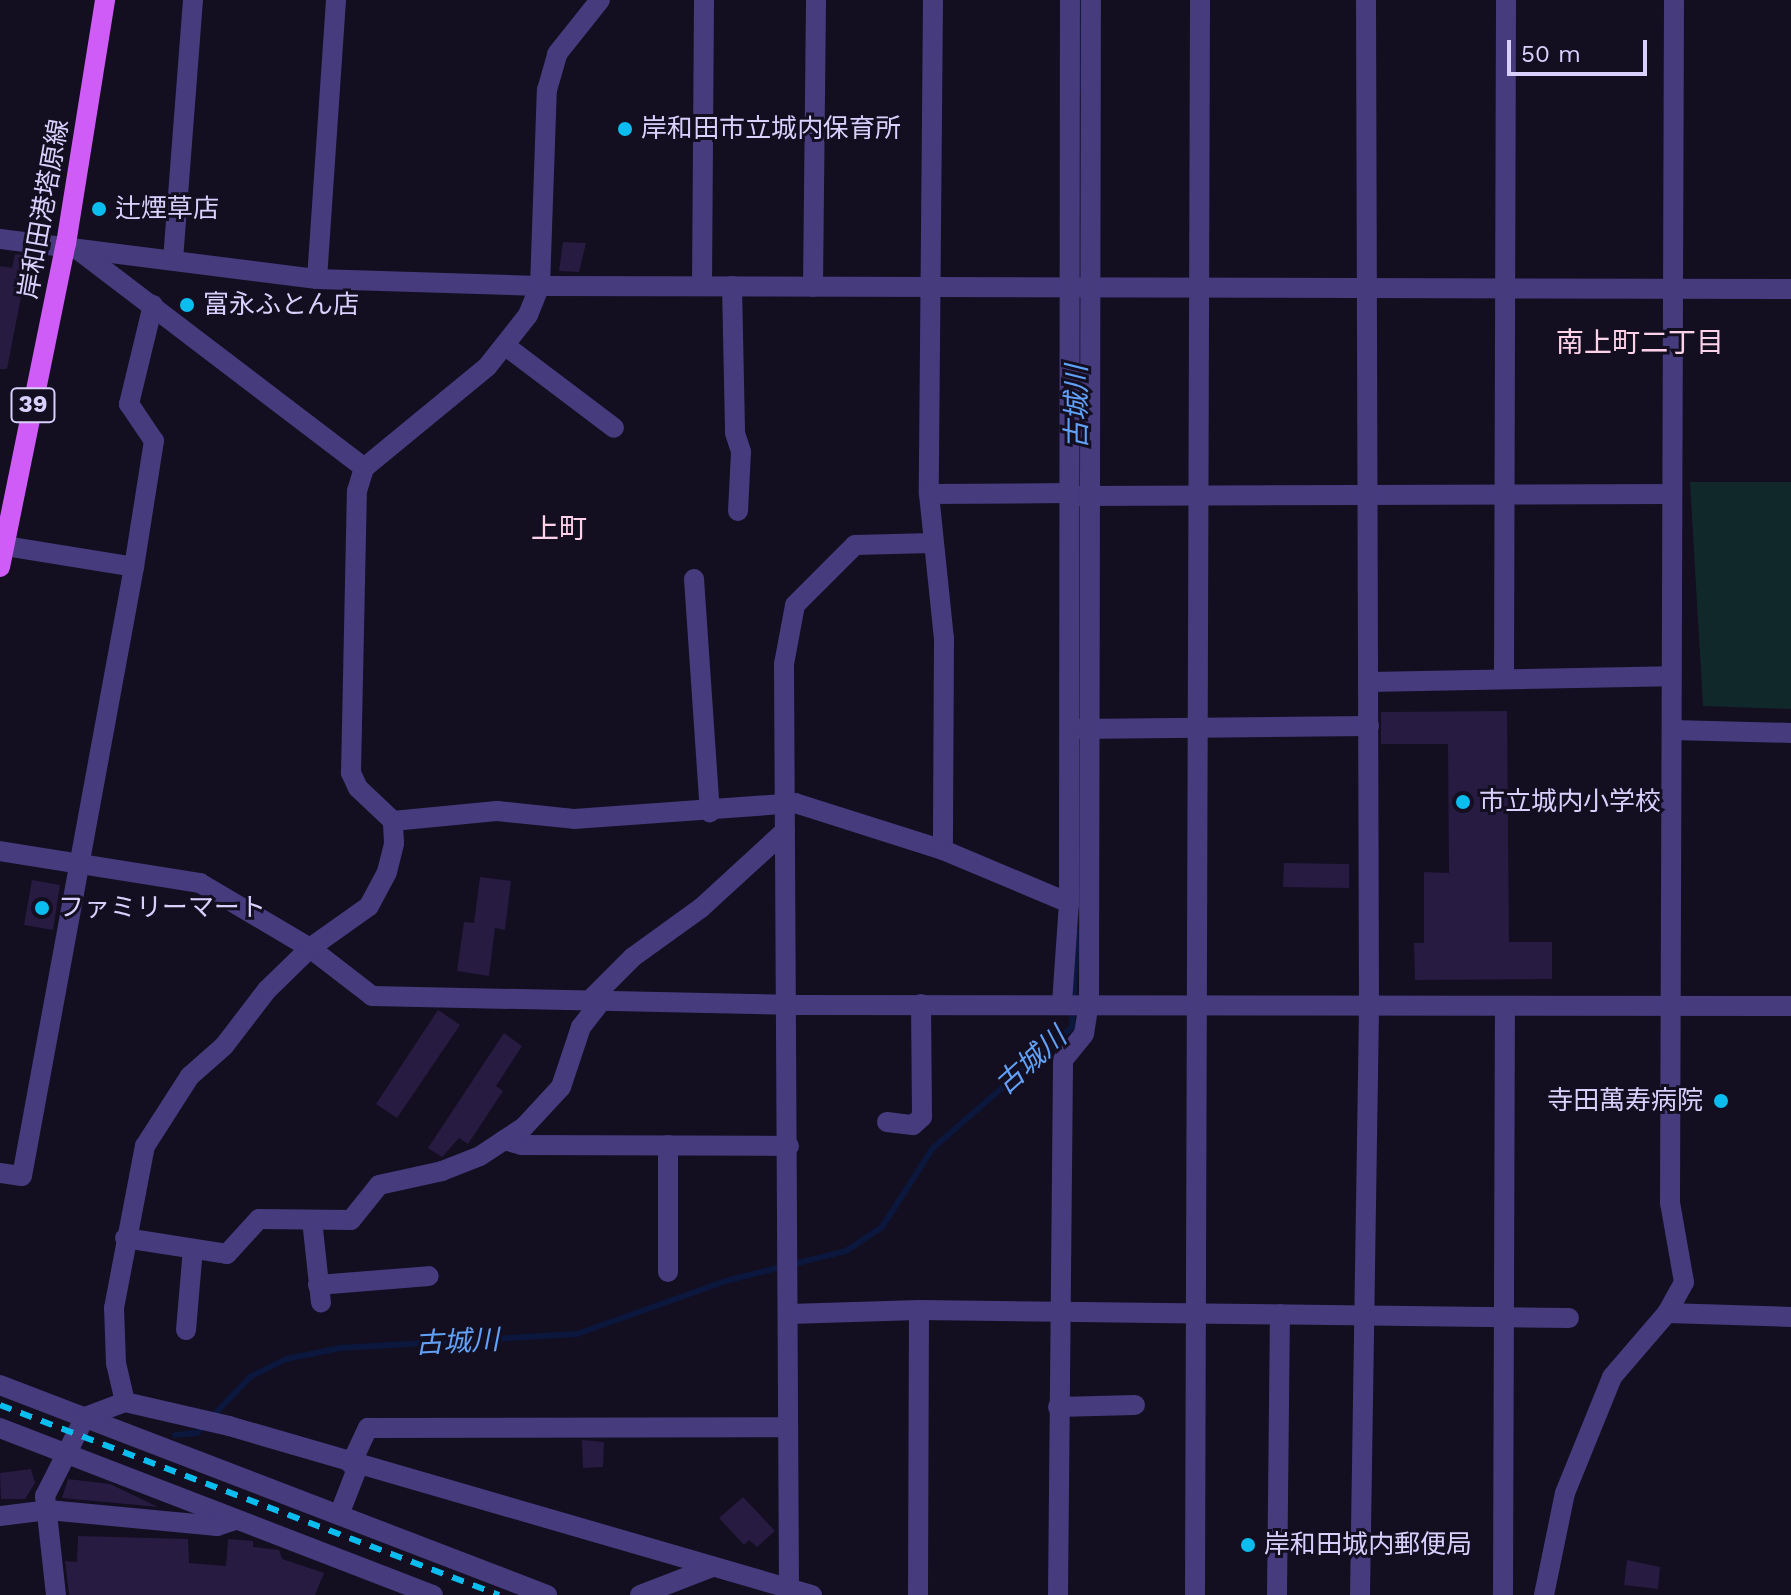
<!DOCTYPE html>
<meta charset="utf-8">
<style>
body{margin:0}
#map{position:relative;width:1791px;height:1595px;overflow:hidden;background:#130e20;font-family:"Work Sans","Noto Sans JP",sans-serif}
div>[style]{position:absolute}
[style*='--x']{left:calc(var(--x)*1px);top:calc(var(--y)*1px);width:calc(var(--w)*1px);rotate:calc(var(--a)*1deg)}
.green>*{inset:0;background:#11282a}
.stream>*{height:6px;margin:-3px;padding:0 3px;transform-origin:3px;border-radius:3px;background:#0b173c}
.building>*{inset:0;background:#271b41}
.minor>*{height:20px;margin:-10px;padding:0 10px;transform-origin:10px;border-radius:10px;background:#453b7d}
.major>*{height:20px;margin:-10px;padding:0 10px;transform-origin:10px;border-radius:10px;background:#d05cf8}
.rail>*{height:6px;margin-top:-3px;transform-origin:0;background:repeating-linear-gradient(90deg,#0abdee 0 12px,transparent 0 22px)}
.dots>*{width:22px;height:22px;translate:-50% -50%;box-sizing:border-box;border:4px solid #130e20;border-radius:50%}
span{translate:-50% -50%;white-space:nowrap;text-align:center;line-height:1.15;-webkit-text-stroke:6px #130e20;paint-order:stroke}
.shield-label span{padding:2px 6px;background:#130e20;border:2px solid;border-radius:6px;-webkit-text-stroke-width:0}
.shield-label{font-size:24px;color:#dad0fd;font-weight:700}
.poi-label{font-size:26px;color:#dad0fd}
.left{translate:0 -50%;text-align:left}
.right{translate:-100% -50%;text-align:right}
.street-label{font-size:26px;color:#dad0fd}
.neighbourhood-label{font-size:28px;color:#fdd1e8}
.water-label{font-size:28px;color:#62a1f8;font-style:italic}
.scale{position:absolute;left:1507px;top:40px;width:140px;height:36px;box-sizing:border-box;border:4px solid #dad0fd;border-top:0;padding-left:10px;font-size:24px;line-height:28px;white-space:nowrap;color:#dad0fd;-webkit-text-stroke:6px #130e20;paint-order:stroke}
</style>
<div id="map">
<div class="green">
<div style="clip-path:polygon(1690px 482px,1791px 482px,1791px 709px,1703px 706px)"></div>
</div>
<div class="stream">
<div style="--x:1080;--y:88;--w:88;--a:-90"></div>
<div style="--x:211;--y:1418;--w:57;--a:-46.4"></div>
<div style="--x:250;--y:1377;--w:40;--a:-26.6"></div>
<div style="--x:286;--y:1359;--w:55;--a:-11.5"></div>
<div style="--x:340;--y:1348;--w:237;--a:-3.4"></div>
<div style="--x:577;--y:1334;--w:161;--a:-19.6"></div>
<div style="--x:729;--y:1280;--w:121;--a:-13.9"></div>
<div style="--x:846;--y:1251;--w:43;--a:-33.7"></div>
<div style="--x:882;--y:1227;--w:94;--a:-57.2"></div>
<div style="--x:933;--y:1148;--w:184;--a:-41"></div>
<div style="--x:1072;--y:1027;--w:95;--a:-87"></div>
<div style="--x:175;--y:1435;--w:22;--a:-5"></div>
<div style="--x:197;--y:1433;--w:10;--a:-45"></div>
</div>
<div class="building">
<div style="clip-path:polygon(563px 242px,586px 243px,579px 272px,559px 271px)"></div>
<div style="clip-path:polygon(15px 254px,29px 256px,7px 369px,0 369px,0 266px,12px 268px)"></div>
<div style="clip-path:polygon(1507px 711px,1509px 942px,1552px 942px,1552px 979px,1415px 980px,1414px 943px,1424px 943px,1424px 872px,1449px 873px,1448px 744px,1381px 744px,1381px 712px)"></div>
<div style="clip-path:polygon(1284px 863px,1349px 864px,1349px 888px,1283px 887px)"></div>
<div style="clip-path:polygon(480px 877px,511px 881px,505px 930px,495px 928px,489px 976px,457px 971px,464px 922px,474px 923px)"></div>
<div style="clip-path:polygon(32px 880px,60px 885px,53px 930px,24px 925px)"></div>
<div style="clip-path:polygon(438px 1010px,460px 1025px,397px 1118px,376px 1104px)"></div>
<div style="clip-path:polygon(504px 1033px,522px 1046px,496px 1086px,503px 1091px,468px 1144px,459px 1138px,442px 1157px,428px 1148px)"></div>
<div style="clip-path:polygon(582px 1440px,604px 1442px,603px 1467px,583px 1468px)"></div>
<div style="clip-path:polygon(31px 1469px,35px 1483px,25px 1499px,1px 1499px,0 1473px)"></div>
<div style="clip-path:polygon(68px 1479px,110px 1484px,158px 1507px,62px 1498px)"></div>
<div style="clip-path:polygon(743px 1497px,775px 1531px,757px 1547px,749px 1540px,744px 1545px,719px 1518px)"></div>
<div style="clip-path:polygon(78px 1536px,188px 1539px,189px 1563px,226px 1566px,228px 1539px,253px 1541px,253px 1547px,279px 1550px,282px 1559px,324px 1573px,315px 1595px,69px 1595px,65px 1561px,77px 1562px)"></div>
<div style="clip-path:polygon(1627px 1560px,1660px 1567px,1658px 1589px,1624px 1585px)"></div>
</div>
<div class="minor">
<div style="--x:933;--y:0;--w:494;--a:90.5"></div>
<div style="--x:929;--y:494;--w:145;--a:84.1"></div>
<div style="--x:944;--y:638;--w:212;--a:90.3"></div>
<div style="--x:0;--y:239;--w:320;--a:7.2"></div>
<div style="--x:317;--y:279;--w:223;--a:1.8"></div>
<div style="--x:540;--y:286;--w:1251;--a:0.14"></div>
<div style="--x:77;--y:249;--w:361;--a:37.3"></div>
<div style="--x:173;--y:260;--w:261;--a:-85.6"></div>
<div style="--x:317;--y:279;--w:280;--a:-86.1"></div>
<div style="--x:702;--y:286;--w:286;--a:-89.6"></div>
<div style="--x:732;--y:286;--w:147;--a:88.8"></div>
<div style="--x:735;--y:433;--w:20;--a:72"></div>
<div style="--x:741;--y:452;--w:59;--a:92.9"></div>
<div style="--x:813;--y:287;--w:287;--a:-89.4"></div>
<div style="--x:507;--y:347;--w:134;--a:37.1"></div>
<div style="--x:929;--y:494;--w:140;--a:-0.4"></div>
<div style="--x:1077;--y:496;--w:595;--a:-0.19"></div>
<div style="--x:0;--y:545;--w:136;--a:9.3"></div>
<div style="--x:694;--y:579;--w:234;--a:86.1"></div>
<div style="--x:1504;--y:676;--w:676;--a:-89.83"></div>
<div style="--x:1369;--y:682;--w:301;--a:-1.1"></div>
<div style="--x:1077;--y:729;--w:292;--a:-0.6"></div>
<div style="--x:1672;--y:730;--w:119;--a:1.4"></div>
<div style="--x:393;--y:821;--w:104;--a:-5.5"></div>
<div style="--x:497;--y:811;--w:77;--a:5.9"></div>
<div style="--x:574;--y:819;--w:222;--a:-4.1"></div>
<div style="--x:795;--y:803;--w:155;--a:17.6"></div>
<div style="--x:943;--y:850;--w:137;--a:22.8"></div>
<div style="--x:0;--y:851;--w:203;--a:9.1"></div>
<div style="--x:200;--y:883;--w:128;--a:30.6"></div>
<div style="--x:310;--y:948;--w:78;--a:37.7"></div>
<div style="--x:372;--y:996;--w:417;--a:1.2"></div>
<div style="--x:789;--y:1005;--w:1002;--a:0.06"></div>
<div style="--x:591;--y:999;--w:59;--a:-45"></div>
<div style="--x:633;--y:957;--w:84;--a:-35.8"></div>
<div style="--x:701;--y:908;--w:114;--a:-42.5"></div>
<div style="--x:1062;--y:1003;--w:100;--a:-86"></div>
<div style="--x:1069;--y:903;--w:903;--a:-89.94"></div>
<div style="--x:887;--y:1122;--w:26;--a:7"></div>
<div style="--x:913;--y:1125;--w:12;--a:-42"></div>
<div style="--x:922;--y:1117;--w:113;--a:-90.5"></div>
<div style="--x:504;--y:1140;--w:18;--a:16"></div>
<div style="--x:521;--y:1145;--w:268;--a:0.2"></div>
<div style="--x:0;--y:1173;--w:22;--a:8"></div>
<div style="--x:22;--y:1176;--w:619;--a:-79.58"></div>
<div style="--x:134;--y:567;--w:128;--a:-81"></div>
<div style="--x:154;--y:441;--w:45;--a:-124"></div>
<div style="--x:129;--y:404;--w:102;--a:-76.4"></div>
<div style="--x:312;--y:1220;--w:83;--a:83.8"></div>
<div style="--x:125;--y:1238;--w:103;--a:8.9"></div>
<div style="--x:227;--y:1254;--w:47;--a:-47.6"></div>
<div style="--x:259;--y:1219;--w:92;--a:0.6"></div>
<div style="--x:351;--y:1220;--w:45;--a:-51.3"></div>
<div style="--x:379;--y:1185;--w:65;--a:-12.5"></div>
<div style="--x:442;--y:1171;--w:41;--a:-21.5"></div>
<div style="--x:480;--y:1156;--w:53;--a:-33.4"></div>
<div style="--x:524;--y:1127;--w:54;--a:-47.2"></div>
<div style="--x:561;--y:1087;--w:63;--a:-71.6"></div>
<div style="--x:581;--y:1027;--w:36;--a:-52"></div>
<div style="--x:668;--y:1272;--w:127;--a:-90"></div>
<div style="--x:318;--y:1285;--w:111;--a:-4.6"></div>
<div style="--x:1667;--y:1313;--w:124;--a:1.8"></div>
<div style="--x:789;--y:1314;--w:130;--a:-1.8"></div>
<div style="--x:919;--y:1310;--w:650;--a:0.71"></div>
<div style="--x:186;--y:1330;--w:81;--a:-85.1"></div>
<div style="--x:0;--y:1385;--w:586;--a:21"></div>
<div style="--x:125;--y:1402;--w:39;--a:-103"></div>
<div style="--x:116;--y:1364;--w:56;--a:-92"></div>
<div style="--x:114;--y:1308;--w:165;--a:-79.2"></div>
<div style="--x:145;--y:1146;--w:83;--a:-57.3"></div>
<div style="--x:190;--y:1076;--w:45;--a:-41.4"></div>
<div style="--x:224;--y:1046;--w:71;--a:-52.5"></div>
<div style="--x:267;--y:990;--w:60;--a:-44.3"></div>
<div style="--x:310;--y:948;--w:72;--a:-35.4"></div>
<div style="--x:369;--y:906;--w:38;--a:-62"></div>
<div style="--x:387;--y:872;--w:30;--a:-76"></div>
<div style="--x:394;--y:843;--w:22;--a:-93"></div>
<div style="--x:393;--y:821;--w:48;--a:-136.7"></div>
<div style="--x:358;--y:788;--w:17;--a:-115"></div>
<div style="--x:351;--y:773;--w:282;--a:-88.8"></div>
<div style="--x:357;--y:491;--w:24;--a:-73"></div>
<div style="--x:364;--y:468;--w:159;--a:-39.4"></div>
<div style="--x:487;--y:367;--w:66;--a:-51.7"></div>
<div style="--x:528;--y:315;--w:31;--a:-68"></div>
<div style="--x:540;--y:286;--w:196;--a:-88"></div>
<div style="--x:547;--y:90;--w:37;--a:-74"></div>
<div style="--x:557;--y:54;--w:69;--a:-51.5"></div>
<div style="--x:1058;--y:1407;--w:77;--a:-1.5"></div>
<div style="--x:0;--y:1428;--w:464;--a:21.1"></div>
<div style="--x:351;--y:1464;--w:40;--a:-65"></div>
<div style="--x:368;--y:1428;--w:420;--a:-0.1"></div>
<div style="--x:339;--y:1515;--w:53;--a:-68.8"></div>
<div style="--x:0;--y:1516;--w:48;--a:-7.1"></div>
<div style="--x:48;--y:1510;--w:170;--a:5.4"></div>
<div style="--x:217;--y:1526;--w:20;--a:-18"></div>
<div style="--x:789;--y:1589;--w:925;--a:-90.31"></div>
<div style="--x:784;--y:664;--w:60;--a:-79.4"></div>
<div style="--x:795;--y:605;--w:85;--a:-45"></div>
<div style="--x:855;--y:545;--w:77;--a:-1.5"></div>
<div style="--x:56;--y:1595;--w:100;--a:-96.3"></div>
<div style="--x:45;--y:1496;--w:89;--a:-63.1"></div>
<div style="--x:85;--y:1417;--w:43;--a:-20.6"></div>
<div style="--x:125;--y:1402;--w:107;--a:13"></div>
<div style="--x:229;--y:1426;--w:607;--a:16.17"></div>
<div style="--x:640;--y:1595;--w:75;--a:-21.1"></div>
<div style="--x:918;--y:1595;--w:285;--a:-89.8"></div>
<div style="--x:1058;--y:1595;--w:535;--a:-89.46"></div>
<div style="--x:1063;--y:1060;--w:33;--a:-51"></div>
<div style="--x:1084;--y:1034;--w:31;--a:-81"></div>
<div style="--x:1089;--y:1003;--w:1003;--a:-89.89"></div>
<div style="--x:1195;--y:1595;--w:1595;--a:-89.82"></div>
<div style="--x:1277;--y:1595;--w:281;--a:-89.4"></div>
<div style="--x:1360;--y:1595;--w:588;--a:-89.12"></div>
<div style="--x:1369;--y:1007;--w:1007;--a:-90.17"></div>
<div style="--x:1503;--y:1595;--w:589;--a:-89.81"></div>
<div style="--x:1544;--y:1595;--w:104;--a:-78.4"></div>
<div style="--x:1565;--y:1493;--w:125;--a:-67.9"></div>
<div style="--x:1612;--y:1377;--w:84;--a:-49.3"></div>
<div style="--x:1667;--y:1313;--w:35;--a:-61"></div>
<div style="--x:1684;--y:1282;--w:80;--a:-100"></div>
<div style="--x:1670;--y:1203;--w:1203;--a:-89.81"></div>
</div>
<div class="major">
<div style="--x:0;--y:567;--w:330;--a:-78.5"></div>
<div style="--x:66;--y:244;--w:247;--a:-80.9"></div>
</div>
<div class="rail">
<div style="--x:0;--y:1405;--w:534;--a:20.84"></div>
</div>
<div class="dots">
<div style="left:625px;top:129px;background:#0abdee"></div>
<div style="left:99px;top:209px;background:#0abdee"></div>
<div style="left:187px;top:305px;background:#0abdee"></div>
<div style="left:1463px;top:802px;background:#0abdee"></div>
<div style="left:42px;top:908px;background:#0abdee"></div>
<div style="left:1721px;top:1101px;background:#0abdee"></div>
<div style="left:1248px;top:1545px;background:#0abdee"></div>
</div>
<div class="shield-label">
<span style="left:33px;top:405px">39</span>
</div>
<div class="poi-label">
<span class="left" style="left:641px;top:129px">岸和田市立城内保育所</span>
<span class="left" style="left:115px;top:209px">辻煙草店</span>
<span class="left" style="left:203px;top:305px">富永ふとん店</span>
<span class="left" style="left:1479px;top:802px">市立城内小学校</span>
<span class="left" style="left:58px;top:908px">ファミリーマート</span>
<span class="right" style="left:1703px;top:1101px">寺田萬寿病院</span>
<span class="left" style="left:1264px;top:1545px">岸和田城内郵便局</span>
</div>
<div class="street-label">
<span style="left:44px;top:209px;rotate:-80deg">岸和田港塔原線</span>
</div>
<div class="neighbourhood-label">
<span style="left:1640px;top:343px">南上町二丁目</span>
<span style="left:559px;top:529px">上町</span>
</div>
<div class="water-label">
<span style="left:1077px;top:407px;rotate:-90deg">古城川</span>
<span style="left:1031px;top:1061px;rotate:-42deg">古城川</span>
<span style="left:457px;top:1342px;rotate:-3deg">古城川</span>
</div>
<div class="scale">50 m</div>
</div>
